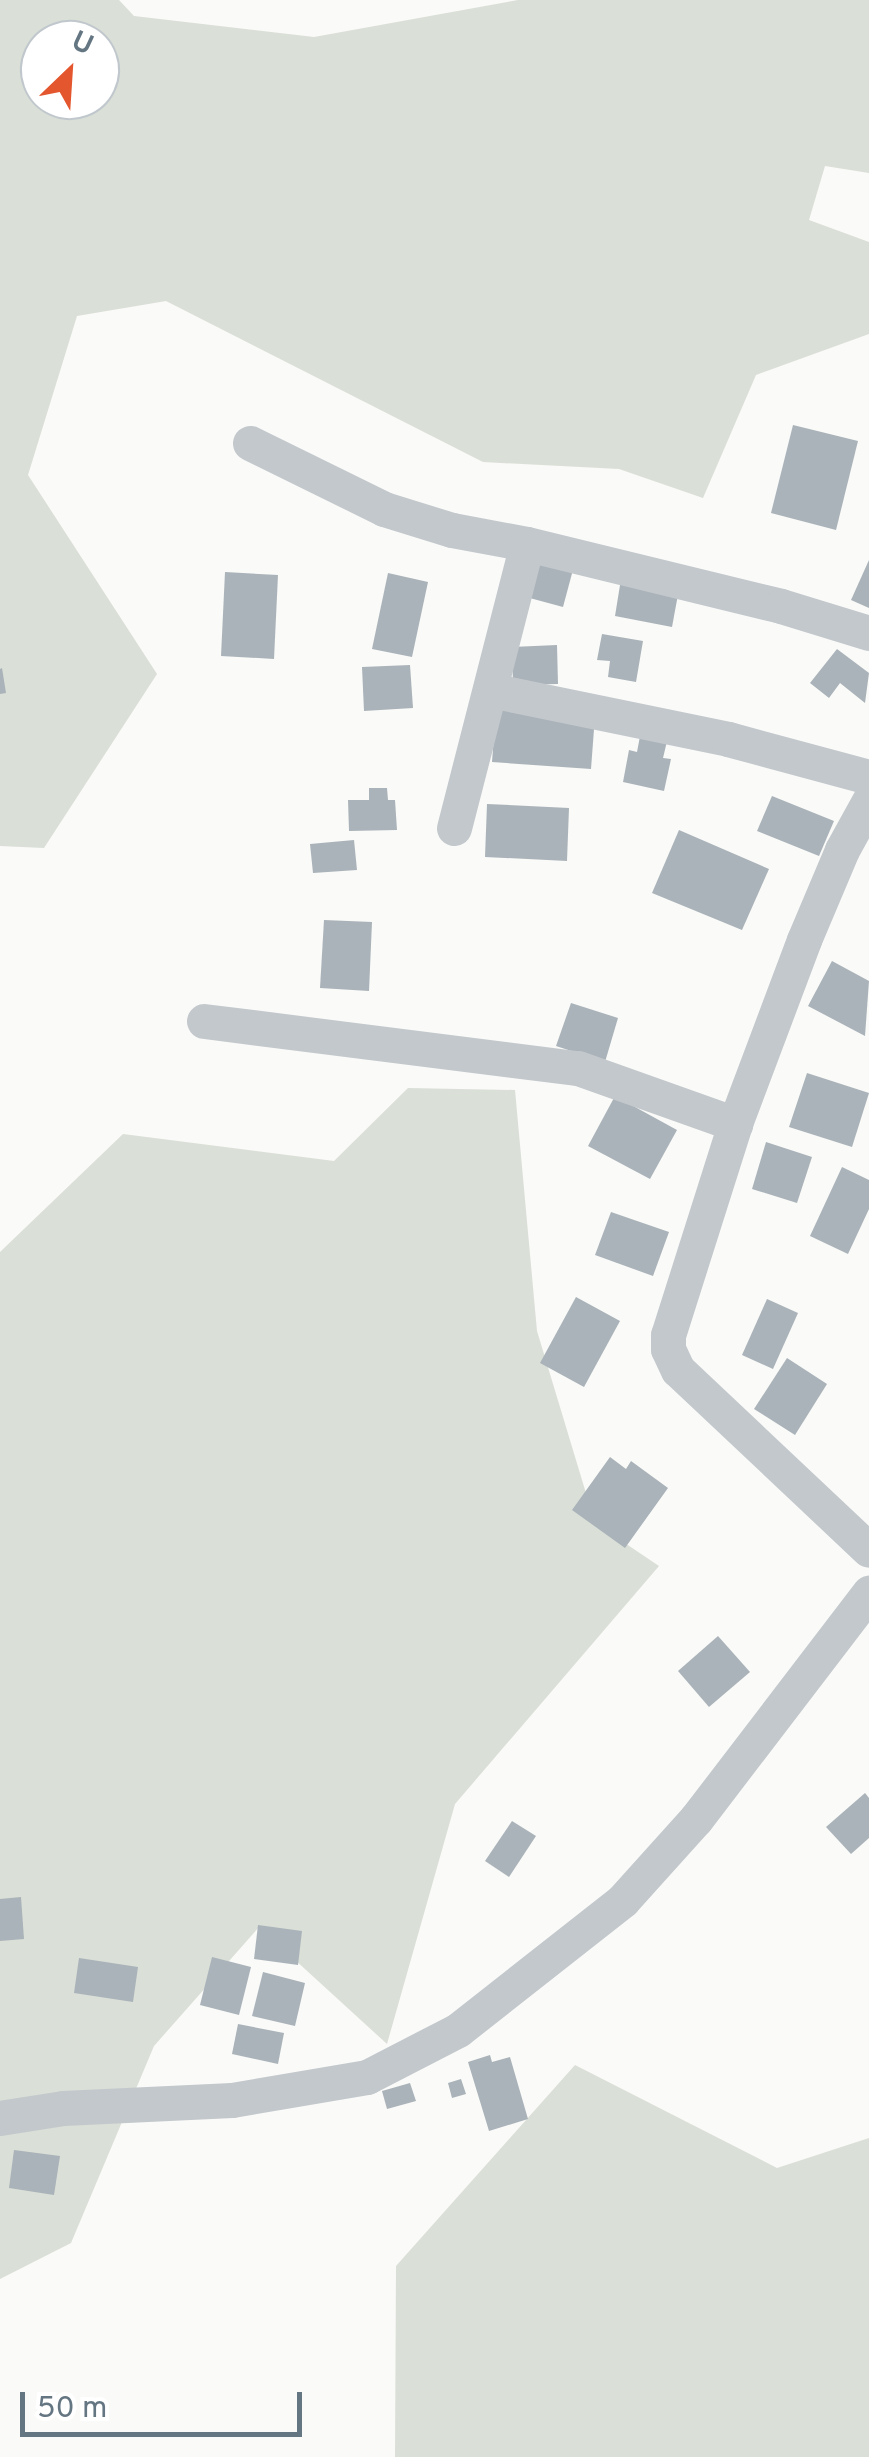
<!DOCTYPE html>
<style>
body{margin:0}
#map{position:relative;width:869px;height:2457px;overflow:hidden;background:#fafaf8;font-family:Overpass,sans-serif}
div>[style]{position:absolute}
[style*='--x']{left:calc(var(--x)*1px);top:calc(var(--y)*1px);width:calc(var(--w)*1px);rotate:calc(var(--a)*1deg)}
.green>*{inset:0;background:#dadfd7}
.building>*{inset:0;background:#aab3b9}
.minor>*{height:35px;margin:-17.5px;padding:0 17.5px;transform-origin:17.5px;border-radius:17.5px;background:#c3c8cc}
span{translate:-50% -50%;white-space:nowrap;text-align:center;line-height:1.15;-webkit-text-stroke:10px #fff;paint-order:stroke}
.north{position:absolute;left:20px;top:20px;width:100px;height:100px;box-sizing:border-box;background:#fff;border:2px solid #c1c8cd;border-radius:50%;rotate:25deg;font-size:28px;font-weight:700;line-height:40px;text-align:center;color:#657683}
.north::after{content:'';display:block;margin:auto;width:35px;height:45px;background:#e4572e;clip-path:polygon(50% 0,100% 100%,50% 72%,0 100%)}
.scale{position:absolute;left:20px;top:2392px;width:282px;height:45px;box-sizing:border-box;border:5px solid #657683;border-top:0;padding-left:12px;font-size:30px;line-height:35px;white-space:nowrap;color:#657683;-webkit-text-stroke:8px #fff;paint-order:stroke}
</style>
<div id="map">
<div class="green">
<div style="clip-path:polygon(evenodd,0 0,119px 0,134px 16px,314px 37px,518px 0,869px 0,869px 173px,825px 166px,809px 220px,869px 242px,869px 334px,756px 375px,703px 498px,619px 469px,483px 462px,166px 301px,77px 316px,28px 475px,157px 674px,44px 848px,0 846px,0 0,40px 40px,100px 40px,100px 100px,40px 100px,40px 40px)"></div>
<div style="clip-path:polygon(408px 1088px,515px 1090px,537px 1331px,595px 1523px,659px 1566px,455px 1804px,387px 2044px,259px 1927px,154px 2046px,71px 2243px,0 2279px,0 1252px,123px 1134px,334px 1161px)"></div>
<div style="clip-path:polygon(575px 2065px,777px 2168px,869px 2138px,869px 2457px,395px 2457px,396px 2266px)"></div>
</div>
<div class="building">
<div style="clip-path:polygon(793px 425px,858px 441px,836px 530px,771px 513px)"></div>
<div style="clip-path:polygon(537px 556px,574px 566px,563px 607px,526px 597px)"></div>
<div style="clip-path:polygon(869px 560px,869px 608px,851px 600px)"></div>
<div style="clip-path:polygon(225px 572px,278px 575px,274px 659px,221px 656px)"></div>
<div style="clip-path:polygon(388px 573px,428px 582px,412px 657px,372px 649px)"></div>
<div style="clip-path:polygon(621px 579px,679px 589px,672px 627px,615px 616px)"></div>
<div style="clip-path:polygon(602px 634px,643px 641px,636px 682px,608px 677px,610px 661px,597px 660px)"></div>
<div style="clip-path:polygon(557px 645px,558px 684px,513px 685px,512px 647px)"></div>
<div style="clip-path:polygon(837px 649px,869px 673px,865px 703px,840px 683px,829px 698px,810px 683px)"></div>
<div style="clip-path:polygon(410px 665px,413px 708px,364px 711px,362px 667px)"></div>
<div style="clip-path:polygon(2px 668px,6px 693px,0 694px,0 669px)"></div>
<div style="clip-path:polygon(496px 709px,595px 716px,591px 769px,492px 762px)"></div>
<div style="clip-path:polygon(641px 731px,668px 737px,663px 758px,671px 759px,664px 791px,623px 782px,629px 750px,637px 752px)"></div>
<div style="clip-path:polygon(369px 788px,387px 788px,388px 800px,395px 800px,397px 830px,349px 831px,348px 800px,369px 800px)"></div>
<div style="clip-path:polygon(772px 796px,834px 821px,819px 856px,757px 831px)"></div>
<div style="clip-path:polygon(487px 804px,569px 808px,567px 861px,485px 857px)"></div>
<div style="clip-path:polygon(679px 830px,769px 869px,742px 930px,652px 893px)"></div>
<div style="clip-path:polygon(354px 840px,357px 870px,313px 873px,310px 844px)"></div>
<div style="clip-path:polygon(324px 920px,372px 922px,369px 991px,320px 988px)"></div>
<div style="clip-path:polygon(832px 961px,869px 981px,865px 1036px,808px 1006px)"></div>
<div style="clip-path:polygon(571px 1003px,618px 1018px,605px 1062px,556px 1046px)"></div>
<div style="clip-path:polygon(807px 1073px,869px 1093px,852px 1147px,789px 1127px)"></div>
<div style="clip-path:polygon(615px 1096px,677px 1130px,650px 1179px,588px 1146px)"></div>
<div style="clip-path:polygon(766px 1142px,812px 1157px,797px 1203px,752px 1189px)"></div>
<div style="clip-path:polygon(842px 1167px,869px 1180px,869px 1209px,848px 1254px,810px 1236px)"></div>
<div style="clip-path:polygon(611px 1212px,669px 1232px,653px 1276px,595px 1255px)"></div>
<div style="clip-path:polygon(576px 1297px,620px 1321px,584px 1387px,540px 1363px)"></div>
<div style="clip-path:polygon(767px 1299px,798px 1313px,773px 1369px,742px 1355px)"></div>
<div style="clip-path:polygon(787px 1358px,827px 1384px,795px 1435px,754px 1409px)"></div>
<div style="clip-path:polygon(610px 1457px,626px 1469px,631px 1461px,668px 1488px,625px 1548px,572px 1510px)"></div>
<div style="clip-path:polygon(718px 1636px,750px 1672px,709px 1707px,678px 1671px)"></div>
<div style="clip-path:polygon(865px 1793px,869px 1798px,869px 1838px,851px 1854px,826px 1827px)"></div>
<div style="clip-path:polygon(512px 1821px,536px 1836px,509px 1877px,485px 1861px)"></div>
<div style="clip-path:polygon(21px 1897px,24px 1939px,0 1941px,0 1899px)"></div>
<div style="clip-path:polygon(258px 1925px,302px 1931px,298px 1965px,254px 1959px)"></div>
<div style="clip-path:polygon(212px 1957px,251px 1967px,239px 2015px,200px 2005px)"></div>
<div style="clip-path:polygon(79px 1958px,138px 1967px,133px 2002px,74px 1993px)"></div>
<div style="clip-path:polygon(263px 1972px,305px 1983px,295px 2026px,252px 2016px)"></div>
<div style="clip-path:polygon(238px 2024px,284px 2033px,278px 2064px,232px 2054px)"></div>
<div style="clip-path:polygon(490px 2055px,492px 2062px,510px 2057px,528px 2119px,489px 2131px,468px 2062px)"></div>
<div style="clip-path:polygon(461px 2079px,466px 2094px,452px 2098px,448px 2083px)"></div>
<div style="clip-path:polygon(410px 2083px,416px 2101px,387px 2109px,382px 2091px)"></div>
<div style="clip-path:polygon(14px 2150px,60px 2156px,54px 2195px,9px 2188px)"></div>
</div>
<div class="minor">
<div style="--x:250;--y:443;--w:149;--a:26.2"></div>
<div style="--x:384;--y:509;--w:71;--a:17.2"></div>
<div style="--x:452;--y:530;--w:76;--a:10.6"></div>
<div style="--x:527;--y:544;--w:261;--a:13.7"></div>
<div style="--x:781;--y:606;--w:92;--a:17.1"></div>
<div style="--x:490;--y:690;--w:243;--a:11.6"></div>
<div style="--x:728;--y:739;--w:146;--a:15.1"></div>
<div style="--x:869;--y:801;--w:56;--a:118.9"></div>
<div style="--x:842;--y:850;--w:98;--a:112.9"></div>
<div style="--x:804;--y:940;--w:197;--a:110.6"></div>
<div style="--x:735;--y:1124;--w:221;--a:107.6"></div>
<div style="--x:668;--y:1335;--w:14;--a:90"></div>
<div style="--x:668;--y:1349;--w:23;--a:65"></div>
<div style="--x:678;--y:1370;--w:262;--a:43.3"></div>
<div style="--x:454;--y:828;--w:293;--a:-75.6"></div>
<div style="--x:204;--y:1021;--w:377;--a:7.2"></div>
<div style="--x:578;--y:1068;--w:167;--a:19.6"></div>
<div style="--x:0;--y:2118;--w:64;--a:-9"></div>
<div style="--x:63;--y:2108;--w:169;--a:-2.7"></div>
<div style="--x:232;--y:2100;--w:137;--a:-9.7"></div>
<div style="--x:367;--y:2077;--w:102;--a:-27.3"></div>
<div style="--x:458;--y:2030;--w:210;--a:-38.2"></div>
<div style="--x:623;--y:1900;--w:109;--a:-48"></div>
<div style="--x:696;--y:1819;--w:285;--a:-52.6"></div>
</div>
<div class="north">U</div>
<div class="scale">50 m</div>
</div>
